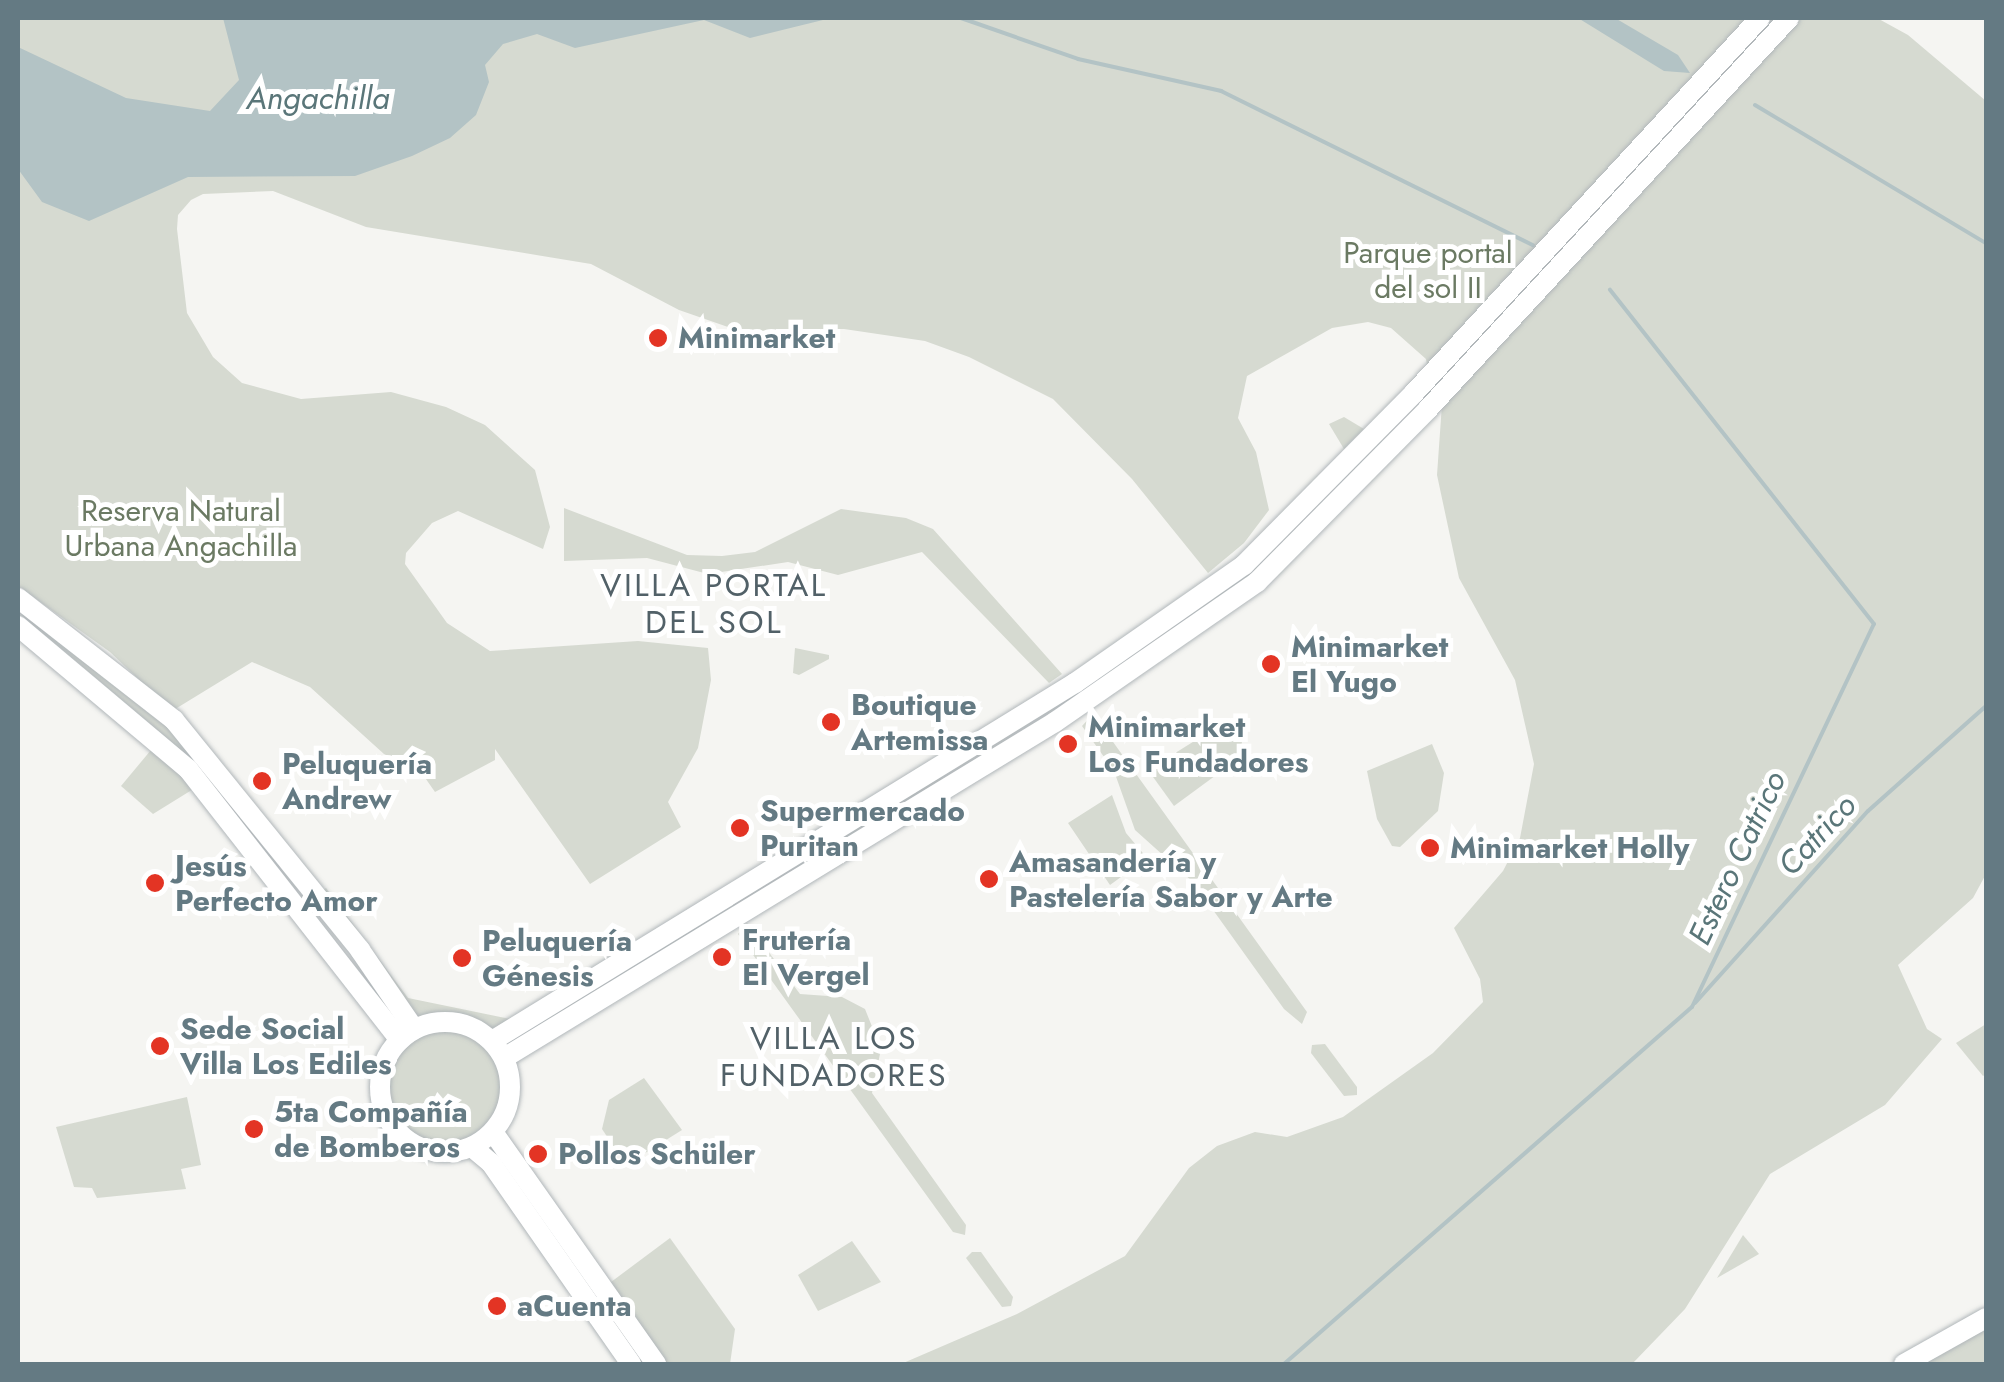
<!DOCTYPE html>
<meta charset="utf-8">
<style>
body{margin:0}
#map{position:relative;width:2004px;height:1382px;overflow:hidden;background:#f5f5f2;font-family:Jost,sans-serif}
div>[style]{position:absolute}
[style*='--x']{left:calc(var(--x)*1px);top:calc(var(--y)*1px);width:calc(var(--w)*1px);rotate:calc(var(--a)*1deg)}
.green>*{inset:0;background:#d6dad1}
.round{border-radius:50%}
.water>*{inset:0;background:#b3c3c5}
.stream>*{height:4px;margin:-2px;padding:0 2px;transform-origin:2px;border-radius:2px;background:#b3c3c5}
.roads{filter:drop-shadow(0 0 2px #b1b7ba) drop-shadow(0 0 2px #b1b7ba)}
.major>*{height:20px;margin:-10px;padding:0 10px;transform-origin:10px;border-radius:10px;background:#fff}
.major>.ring{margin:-10px;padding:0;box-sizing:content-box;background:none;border:20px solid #fff;border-radius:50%}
.dots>*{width:28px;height:28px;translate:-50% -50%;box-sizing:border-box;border:5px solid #fff;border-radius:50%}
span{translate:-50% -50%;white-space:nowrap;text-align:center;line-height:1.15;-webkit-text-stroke:10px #fff;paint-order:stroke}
.park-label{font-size:30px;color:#6b7a63}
.poi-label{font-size:30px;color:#647a83;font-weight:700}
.left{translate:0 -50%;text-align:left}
.water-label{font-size:32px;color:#5a7679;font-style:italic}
.neighbourhood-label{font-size:32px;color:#526168;letter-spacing:2.5px}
.frame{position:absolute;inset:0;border:20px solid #647a83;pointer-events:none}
</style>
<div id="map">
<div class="green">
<div style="clip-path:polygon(18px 18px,1877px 18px,1908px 35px,1986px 101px,1986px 874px,1973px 898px,1898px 965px,1927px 1029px,1942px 1039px,1885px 1105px,1770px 1174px,1685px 1309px,1632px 1364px,901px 1364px,1017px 1314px,1125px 1256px,1189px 1168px,1217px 1146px,1255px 1132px,1287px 1137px,1343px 1117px,1433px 1053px,1483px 1002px,1480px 979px,1454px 928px,1503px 871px,1520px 838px,1534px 764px,1515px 680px,1459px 578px,1437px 475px,1442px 404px,1431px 389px,1426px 359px,1391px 328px,1368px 322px,1332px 328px,1247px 376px,1238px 418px,1256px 452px,1269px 510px,1244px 543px,1208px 573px,1132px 479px,1053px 399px,969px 357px,925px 341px,844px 329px,816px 329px,777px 344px,679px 310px,591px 264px,366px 227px,273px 191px,203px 194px,191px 200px,178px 215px,177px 229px,187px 313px,213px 357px,242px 383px,301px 399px,391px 392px,446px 407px,485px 425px,535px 470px,550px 527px,543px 549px,458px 511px,432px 523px,406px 553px,405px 564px,447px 623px,490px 651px,638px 641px,708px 648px,711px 680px,698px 748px,668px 802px,681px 827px,590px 884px,495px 749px,495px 760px,435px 792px,421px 772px,384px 754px,310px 687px,252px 662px,172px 711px,110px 652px,18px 586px)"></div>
<div style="clip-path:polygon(1344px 417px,1364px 429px,1344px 449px,1329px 424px)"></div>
<div style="clip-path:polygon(564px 508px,687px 555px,722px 556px,755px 552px,841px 509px,906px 518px,933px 529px,1062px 674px,1049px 683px,922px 552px,838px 575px,788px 562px,708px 574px,647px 558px,564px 561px)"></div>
<div style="clip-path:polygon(18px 602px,172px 726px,290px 876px,169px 740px,18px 612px)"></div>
<div style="clip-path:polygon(795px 648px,829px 655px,829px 659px,799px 675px,793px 673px)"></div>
<div style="clip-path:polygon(1093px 714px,1307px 1012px,1302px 1024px,1284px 1009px,1193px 882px,1135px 830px,1114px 771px,1082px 726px)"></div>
<div style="clip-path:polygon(1228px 720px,1242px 742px,1238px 759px,1174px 806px,1148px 770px)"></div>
<div style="clip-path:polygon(1432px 744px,1444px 773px,1438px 811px,1400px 847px,1392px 846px,1377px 819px,1367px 771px)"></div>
<div style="clip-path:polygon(151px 750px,195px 788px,153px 814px,121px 786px)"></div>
<div style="clip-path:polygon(941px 776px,942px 781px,745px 896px)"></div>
<div style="clip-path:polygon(1112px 795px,1126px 833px,1147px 858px,1110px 885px,1068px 823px)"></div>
<div style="clip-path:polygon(326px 888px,408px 998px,515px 1020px,498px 1030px,440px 1014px,410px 1017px,322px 891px)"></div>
<div style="clip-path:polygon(747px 923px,800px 994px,842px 997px,865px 1009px,881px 1049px,872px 1093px,966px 1225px,965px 1235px,953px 1232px,738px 934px)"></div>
<div style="clip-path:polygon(1986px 1024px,1986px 1074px,1983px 1076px,1956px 1043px)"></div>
<div class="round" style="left:387px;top:1028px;width:116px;height:116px"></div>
<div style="clip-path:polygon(1325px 1044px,1357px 1087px,1357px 1095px,1344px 1096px,1311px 1053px,1312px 1045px)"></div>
<div style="clip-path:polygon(644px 1078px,682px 1130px,626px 1165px,602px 1129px,609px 1100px)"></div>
<div style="clip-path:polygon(187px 1097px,201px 1165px,181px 1169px,186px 1189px,97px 1198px,92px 1188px,74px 1187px,56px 1127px)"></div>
<div style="clip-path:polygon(1743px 1235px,1759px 1254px,1717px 1278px)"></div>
<div style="clip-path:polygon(670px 1238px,735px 1329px,730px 1364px,662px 1364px,607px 1285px)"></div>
<div style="clip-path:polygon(852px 1241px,881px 1282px,818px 1311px,798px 1275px)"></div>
<div style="clip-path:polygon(972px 1252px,981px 1252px,1013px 1297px,1011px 1306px,1002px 1307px,966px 1258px)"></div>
<div style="clip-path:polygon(1986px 1329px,1986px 1364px,1922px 1364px)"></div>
</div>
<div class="water">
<div style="clip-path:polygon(223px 18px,831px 18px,750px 38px,704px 20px,575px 48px,537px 34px,503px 44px,485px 65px,489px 82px,476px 115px,450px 138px,412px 156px,355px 176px,188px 177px,89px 221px,42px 202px,18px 169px,18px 47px,126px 98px,210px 111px,239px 80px)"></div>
<div style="clip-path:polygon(1578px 18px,1615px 18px,1678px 55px,1690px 73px,1664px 71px)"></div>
</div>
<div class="stream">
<div style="--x:961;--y:18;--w:124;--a:19.3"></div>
<div style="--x:1078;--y:59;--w:147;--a:12.6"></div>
<div style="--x:1221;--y:91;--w:348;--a:26.3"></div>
<div style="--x:1755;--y:105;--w:269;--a:30.9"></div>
<div style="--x:1695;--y:1003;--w:258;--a:-48"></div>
<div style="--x:1868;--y:811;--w:158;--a:-41.7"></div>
<div style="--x:1284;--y:1364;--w:542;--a:-41.19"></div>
<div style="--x:1692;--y:1007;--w:424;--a:-64.6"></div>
<div style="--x:1874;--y:624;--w:426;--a:-128.3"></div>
</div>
<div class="roads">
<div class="major">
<div style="--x:18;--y:598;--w:198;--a:38"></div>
<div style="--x:174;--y:720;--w:296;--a:51"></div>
<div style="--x:360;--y:950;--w:96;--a:55.6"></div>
<div style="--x:18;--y:626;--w:222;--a:40.1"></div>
<div style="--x:188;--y:769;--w:344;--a:52"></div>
<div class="ring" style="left:380px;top:1022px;width:110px;height:110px"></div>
<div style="--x:492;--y:1041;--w:684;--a:-31.55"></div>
<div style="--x:1075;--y:683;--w:206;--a:-34.9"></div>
<div style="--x:1244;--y:565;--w:242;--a:-45.3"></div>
<div style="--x:1414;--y:393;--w:510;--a:-47.3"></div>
<div style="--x:504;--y:1058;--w:645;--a:-31.37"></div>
<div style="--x:1055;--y:722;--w:246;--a:-34.7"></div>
<div style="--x:1257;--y:582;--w:243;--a:-45.3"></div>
<div style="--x:1428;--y:409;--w:532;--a:-47.28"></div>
<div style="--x:493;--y:1132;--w:284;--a:54.9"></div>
<div style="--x:472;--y:1147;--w:25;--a:40"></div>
<div style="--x:491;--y:1163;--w:245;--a:55.1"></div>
<div style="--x:1904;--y:1364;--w:94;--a:-29.3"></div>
</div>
</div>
<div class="dots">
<div style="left:658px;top:338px;background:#e33424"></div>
<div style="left:1271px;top:664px;background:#e33424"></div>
<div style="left:831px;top:722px;background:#e33424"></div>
<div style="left:1068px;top:744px;background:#e33424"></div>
<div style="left:262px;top:781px;background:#e33424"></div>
<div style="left:740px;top:828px;background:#e33424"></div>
<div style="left:1430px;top:848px;background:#e33424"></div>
<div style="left:989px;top:879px;background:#e33424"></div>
<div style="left:155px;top:883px;background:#e33424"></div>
<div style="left:722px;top:957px;background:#e33424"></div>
<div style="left:462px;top:958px;background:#e33424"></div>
<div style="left:160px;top:1046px;background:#e33424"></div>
<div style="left:254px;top:1129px;background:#e33424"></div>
<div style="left:538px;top:1154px;background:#e33424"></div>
<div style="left:497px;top:1306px;background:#e33424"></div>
</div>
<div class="park-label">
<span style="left:1428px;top:270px">Parque portal<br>del sol II</span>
<span style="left:181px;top:528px">Reserva Natural<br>Urbana Angachilla</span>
</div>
<div class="poi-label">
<span class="left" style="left:678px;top:338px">Minimarket</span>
<span class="left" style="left:1291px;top:664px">Minimarket<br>El Yugo</span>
<span class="left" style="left:851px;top:722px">Boutique<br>Artemissa</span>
<span class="left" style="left:1088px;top:744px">Minimarket<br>Los Fundadores</span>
<span class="left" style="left:282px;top:781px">Peluquería<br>Andrew</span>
<span class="left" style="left:760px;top:828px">Supermercado<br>Puritan</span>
<span class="left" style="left:1450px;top:848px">Minimarket Holly</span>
<span class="left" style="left:1009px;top:879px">Amasandería y<br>Pastelería Sabor y Arte</span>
<span class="left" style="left:175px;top:883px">Jesús<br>Perfecto Amor</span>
<span class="left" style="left:742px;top:957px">Frutería<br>El Vergel</span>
<span class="left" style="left:482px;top:958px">Peluquería<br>Génesis</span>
<span class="left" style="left:180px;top:1046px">Sede Social<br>Villa Los Ediles</span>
<span class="left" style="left:274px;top:1129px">5ta Compañía<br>de Bomberos</span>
<span class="left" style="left:558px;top:1154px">Pollos Schüler</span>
<span class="left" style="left:517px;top:1306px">aCuenta</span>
</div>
<div class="water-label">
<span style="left:318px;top:98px">Angachilla</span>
<span style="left:1817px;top:835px;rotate:-47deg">Catrico</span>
<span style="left:1737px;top:858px;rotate:-65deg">Estero Catrico</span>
</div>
<div class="neighbourhood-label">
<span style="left:714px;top:604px">VILLA PORTAL<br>DEL SOL</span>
<span style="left:834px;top:1057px">VILLA LOS<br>FUNDADORES</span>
</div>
<div class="frame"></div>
</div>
